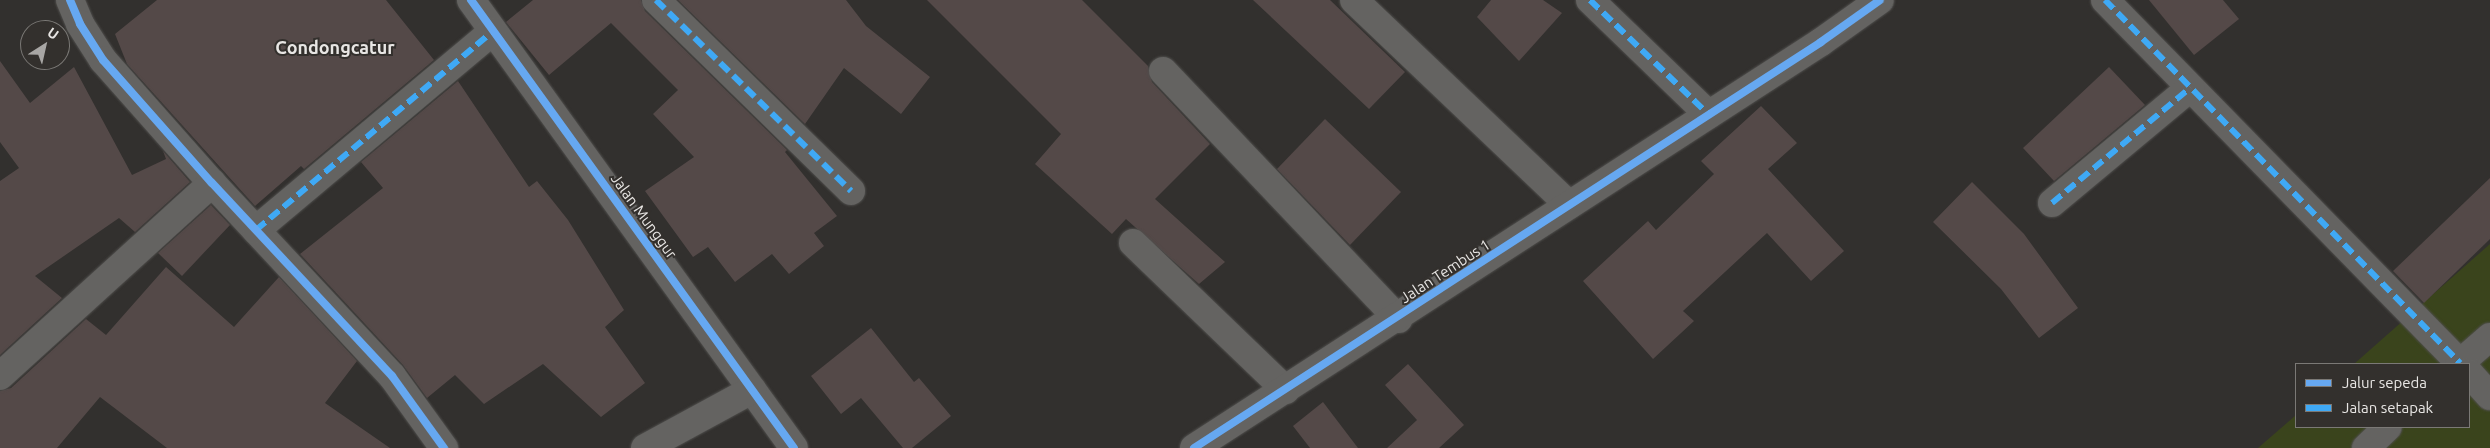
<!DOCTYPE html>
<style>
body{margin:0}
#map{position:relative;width:2490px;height:448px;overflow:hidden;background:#32302e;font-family:Ubuntu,sans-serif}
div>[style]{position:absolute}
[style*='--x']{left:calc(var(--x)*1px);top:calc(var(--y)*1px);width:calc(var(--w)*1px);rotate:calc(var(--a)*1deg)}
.green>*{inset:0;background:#3a441c}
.building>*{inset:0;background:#544948}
.roads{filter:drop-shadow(0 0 1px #4f4e4c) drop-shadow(0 0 1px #4f4e4c)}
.minor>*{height:28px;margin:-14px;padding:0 14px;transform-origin:14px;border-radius:14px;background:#646361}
.quiet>*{height:6px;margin-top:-3px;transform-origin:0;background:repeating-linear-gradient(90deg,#3fa9f5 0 12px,transparent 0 18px)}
.cycleway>*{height:8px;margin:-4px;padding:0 4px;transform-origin:4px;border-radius:4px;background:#66a8f1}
span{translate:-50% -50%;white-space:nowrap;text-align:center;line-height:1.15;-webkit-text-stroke:4px #33302d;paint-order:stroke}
.street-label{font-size:15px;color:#e8e6e4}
.quarter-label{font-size:18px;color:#e8e6e4;font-weight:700}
.legend{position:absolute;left:2295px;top:363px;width:175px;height:65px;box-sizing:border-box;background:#33302d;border:1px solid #7b7976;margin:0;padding:6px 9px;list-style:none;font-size:15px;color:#e8e6e4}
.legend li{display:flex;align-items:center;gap:10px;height:25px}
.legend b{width:25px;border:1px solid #7b7976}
.north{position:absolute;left:20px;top:20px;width:50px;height:50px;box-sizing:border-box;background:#33302d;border:1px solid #7b7976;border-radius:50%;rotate:35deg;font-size:14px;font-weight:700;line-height:20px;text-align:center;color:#e8e6e4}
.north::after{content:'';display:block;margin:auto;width:18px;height:22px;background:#a8a6a4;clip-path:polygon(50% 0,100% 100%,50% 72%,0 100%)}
</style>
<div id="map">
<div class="green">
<div style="clip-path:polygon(2490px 244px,2490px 448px,2258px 448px,2296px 415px,2296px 427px,2469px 427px,2469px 364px,2354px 364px)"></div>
</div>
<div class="building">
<div style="clip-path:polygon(157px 0,386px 0,434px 60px,304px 169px,301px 166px,255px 206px,127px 64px,115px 34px)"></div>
<div style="clip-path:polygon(533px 0,641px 0,645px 11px,787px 150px,785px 152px,837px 216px,814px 233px,824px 246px,789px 274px,772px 254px,735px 282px,708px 247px,693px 257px,645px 191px,694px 157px,653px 114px,678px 90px,611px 23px,549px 75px,506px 22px)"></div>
<div style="clip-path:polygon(678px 0,846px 0,866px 26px,930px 77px,901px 114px,844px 68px,805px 124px)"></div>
<div style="clip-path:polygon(927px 0,1082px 0,1148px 66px,1152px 82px,1210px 144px,1155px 199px,1225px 262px,1199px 284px,1126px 219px,1112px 234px,1035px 164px,1061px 134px)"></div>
<div style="clip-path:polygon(1253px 0,1330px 0,1405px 72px,1369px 109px)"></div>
<div style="clip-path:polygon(1491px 0,1543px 0,1562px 13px,1519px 61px,1477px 17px)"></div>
<div style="clip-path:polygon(2149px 0,2223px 0,2239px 19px,2194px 55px)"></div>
<div style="clip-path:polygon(0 61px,30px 103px,74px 67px,132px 175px,166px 159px,163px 151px,190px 182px,135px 232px,119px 218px,35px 276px,62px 298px,0 355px,0 181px,19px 168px,0 142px)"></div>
<div style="clip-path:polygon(2109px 67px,2145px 105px,2054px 181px,2023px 148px)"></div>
<div style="clip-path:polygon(458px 81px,529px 187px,537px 181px,568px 220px,624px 310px,605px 327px,645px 383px,601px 417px,543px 364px,484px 404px,455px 375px,427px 398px,403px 365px,300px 254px,383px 188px,361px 162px)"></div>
<div style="clip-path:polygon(1761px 106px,1797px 143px,1768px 169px,1844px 251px,1811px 281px,1767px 233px,1683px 311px,1694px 321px,1653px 359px,1583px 281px,1648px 221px,1656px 230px,1714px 174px,1701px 161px)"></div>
<div style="clip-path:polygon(1325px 119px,1401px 192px,1350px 245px,1277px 169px)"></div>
<div style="clip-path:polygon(2490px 178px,2490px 239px,2424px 303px,2393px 271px)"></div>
<div style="clip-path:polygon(1972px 182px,2024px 234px,2078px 308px,2039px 338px,2001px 289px,1933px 222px)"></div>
<div style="clip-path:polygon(211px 205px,230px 225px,182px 276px,158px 253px)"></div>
<div style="clip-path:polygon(166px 267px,234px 327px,279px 277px,357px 361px,325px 403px,390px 448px,167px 448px,100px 397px,57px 448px,0 448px,0 391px,11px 388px,86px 319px,106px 335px)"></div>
<div style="clip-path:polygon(871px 328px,914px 382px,919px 378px,951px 416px,912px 448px,903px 448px,861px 398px,841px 414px,811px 376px)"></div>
<div style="clip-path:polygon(1408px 364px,1464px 425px,1439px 448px,1387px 448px,1417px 420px,1385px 385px)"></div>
<div style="clip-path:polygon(1323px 402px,1358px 448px,1310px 448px,1293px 426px)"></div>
</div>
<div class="roads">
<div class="minor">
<div style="--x:70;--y:0;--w:26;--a:67"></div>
<div style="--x:80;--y:24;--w:43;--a:57.4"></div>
<div style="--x:103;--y:60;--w:164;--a:48.5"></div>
<div style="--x:212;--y:183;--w:264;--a:47"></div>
<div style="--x:392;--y:376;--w:89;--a:54.2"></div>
<div style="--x:471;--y:0;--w:552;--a:54.21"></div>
<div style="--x:656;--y:0;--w:273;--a:44.4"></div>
<div style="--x:1354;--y:0;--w:297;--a:43.6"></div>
<div style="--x:1590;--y:0;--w:165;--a:44"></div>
<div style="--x:2105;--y:0;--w:509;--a:45.64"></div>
<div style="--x:1163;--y:71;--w:342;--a:46.5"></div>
<div style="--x:2052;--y:203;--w:180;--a:-39.8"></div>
<div style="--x:256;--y:230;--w:309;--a:-40"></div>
<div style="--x:1133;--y:243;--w:212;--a:43.9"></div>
<div style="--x:2459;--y:364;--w:41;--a:-41.1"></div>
<div style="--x:2469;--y:373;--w:31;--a:48"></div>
<div style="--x:0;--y:376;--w:287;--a:-42.3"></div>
<div style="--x:645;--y:448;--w:122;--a:-28.5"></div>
<div style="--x:1194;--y:448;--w:747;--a:-32.92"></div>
<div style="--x:1821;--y:42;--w:72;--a:-35.4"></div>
<div style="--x:2366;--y:448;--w:30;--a:-44"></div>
</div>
</div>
<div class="quiet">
<div style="--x:656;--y:0;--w:273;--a:44.4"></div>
<div style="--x:1590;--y:0;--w:165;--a:44"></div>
<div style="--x:2105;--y:0;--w:508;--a:45.64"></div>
<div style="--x:2052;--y:203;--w:180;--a:-39.8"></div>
<div style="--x:256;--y:230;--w:309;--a:-40"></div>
</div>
<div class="cycleway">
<div style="--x:70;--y:0;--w:26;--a:67"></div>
<div style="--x:80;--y:24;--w:43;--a:57.4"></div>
<div style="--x:103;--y:60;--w:164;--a:48.5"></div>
<div style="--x:212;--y:183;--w:264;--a:47"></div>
<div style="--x:392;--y:376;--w:89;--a:54.2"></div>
<div style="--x:471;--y:0;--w:552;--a:54.21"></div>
<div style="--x:1194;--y:448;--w:747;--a:-32.92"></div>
<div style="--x:1821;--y:42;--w:72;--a:-35.4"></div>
</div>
<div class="street-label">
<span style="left:644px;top:216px;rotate:54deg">Jalan Munggur</span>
<span style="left:1445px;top:271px;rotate:-33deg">Jalan Tembus 1</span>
</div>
<div class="quarter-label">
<span style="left:335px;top:47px">Condongcatur</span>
</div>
<ul class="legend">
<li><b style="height:6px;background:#66a8f1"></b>Jalur sepeda</li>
<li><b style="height:6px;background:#3fa9f5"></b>Jalan setapak</li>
</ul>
<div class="north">U</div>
</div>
